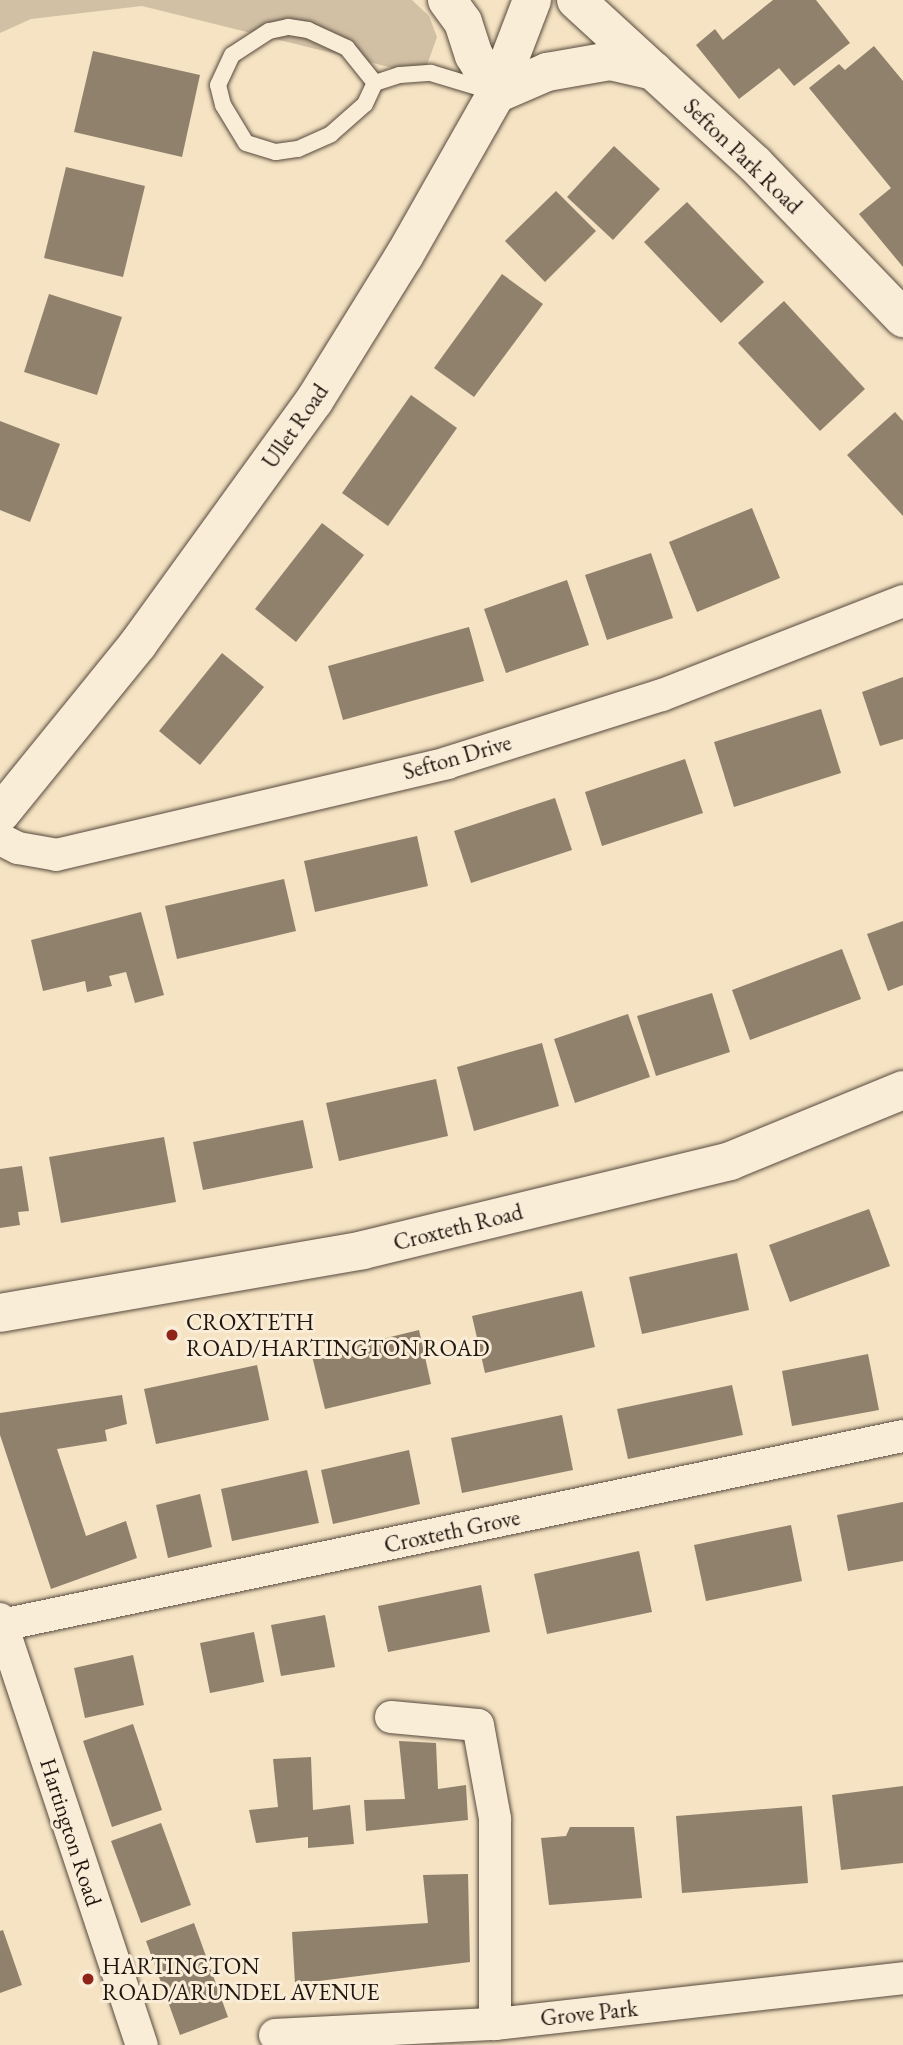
<!DOCTYPE html>
<style>
body{margin:0}
#map{position:relative;width:903px;height:2045px;overflow:hidden;background:#f6e3c3;font-family:"EB Garamond",serif}
div>[style]{position:absolute}
[style*='--x']{left:calc(var(--x)*1px);top:calc(var(--y)*1px);width:calc(var(--w)*1px);rotate:calc(var(--a)*1deg)}
.green>*{inset:0;background:#d2c0a5}
.building>*{inset:0;background:#90816d}
.roads{filter:drop-shadow(0 0 2px #564a3d) drop-shadow(0 0 2px #564a3d)}
.lane>*{height:16px;margin:-8px;padding:0 8px;transform-origin:8px;border-radius:8px;background:#f9edd8}
.street>*{height:32px;margin:-16px;padding:0 16px;transform-origin:16px;border-radius:16px;background:#f9edd8}
.secondary>*{height:38px;margin:-19px;padding:0 19px;transform-origin:19px;border-radius:19px;background:#f9edd8}
.dots>*{width:19px;height:19px;translate:-50% -50%;box-sizing:border-box;border:4px solid #f9edd8;border-radius:50%}
span{translate:-50% -50%;white-space:nowrap;text-align:center;line-height:1.15;-webkit-text-stroke:6px #f9edd8;paint-order:stroke}
.street-label{font-size:23px;color:#211710}
.poi-label{font-size:23px;color:#211710}
.left{translate:0 -50%;text-align:left}
</style>
<div id="map">
<div class="green">
<div style="clip-path:polygon(0 0,412px 0,429px 16px,437px 37px,427px 65px,405px 71px,142px 6px,31px 19px,0 33px)"></div>
</div>
<div class="building">
<div style="clip-path:polygon(773px 0,816px 0,850px 43px,794px 86px,779px 68px,739px 99px,696px 45px,715px 29px,723px 40px)"></div>
<div style="clip-path:polygon(874px 46px,903px 81px,903px 267px,859px 214px,891px 188px,809px 88px,839px 64px,845px 70px)"></div>
<div style="clip-path:polygon(93px 51px,200px 75px,182px 157px,74px 132px)"></div>
<div style="clip-path:polygon(614px 146px,660px 189px,613px 240px,567px 197px)"></div>
<div style="clip-path:polygon(66px 167px,145px 186px,123px 277px,44px 258px)"></div>
<div style="clip-path:polygon(556px 191px,596px 231px,545px 282px,505px 241px)"></div>
<div style="clip-path:polygon(687px 202px,764px 282px,721px 323px,644px 242px)"></div>
<div style="clip-path:polygon(502px 274px,543px 304px,474px 397px,434px 368px)"></div>
<div style="clip-path:polygon(49px 294px,122px 317px,97px 395px,24px 372px)"></div>
<div style="clip-path:polygon(784px 301px,865px 389px,820px 431px,738px 343px)"></div>
<div style="clip-path:polygon(411px 395px,457px 428px,388px 526px,342px 493px)"></div>
<div style="clip-path:polygon(895px 412px,903px 421px,903px 516px,847px 455px)"></div>
<div style="clip-path:polygon(0 421px,60px 444px,30px 522px,0 510px)"></div>
<div style="clip-path:polygon(752px 508px,780px 578px,697px 612px,669px 542px)"></div>
<div style="clip-path:polygon(322px 523px,364px 555px,296px 642px,255px 609px)"></div>
<div style="clip-path:polygon(651px 553px,673px 618px,607px 640px,585px 575px)"></div>
<div style="clip-path:polygon(567px 580px,589px 645px,506px 673px,484px 609px)"></div>
<div style="clip-path:polygon(469px 627px,484px 681px,343px 720px,328px 666px)"></div>
<div style="clip-path:polygon(222px 653px,264px 687px,200px 765px,159px 731px)"></div>
<div style="clip-path:polygon(903px 677px,903px 739px,880px 746px,862px 692px)"></div>
<div style="clip-path:polygon(821px 709px,841px 773px,734px 807px,714px 742px)"></div>
<div style="clip-path:polygon(685px 759px,703px 813px,602px 846px,585px 792px)"></div>
<div style="clip-path:polygon(555px 798px,572px 850px,471px 883px,454px 831px)"></div>
<div style="clip-path:polygon(417px 836px,428px 886px,315px 912px,304px 861px)"></div>
<div style="clip-path:polygon(284px 879px,296px 931px,177px 959px,165px 906px)"></div>
<div style="clip-path:polygon(141px 912px,164px 995px,135px 1003px,126px 972px,109px 976px,112px 986px,87px 992px,85px 981px,43px 991px,31px 940px)"></div>
<div style="clip-path:polygon(903px 921px,903px 985px,888px 991px,867px 934px)"></div>
<div style="clip-path:polygon(842px 949px,861px 999px,750px 1040px,732px 990px)"></div>
<div style="clip-path:polygon(712px 993px,730px 1052px,656px 1076px,637px 1016px)"></div>
<div style="clip-path:polygon(628px 1014px,650px 1077px,575px 1103px,554px 1039px)"></div>
<div style="clip-path:polygon(542px 1043px,559px 1106px,474px 1131px,457px 1067px)"></div>
<div style="clip-path:polygon(436px 1079px,448px 1136px,339px 1161px,326px 1103px)"></div>
<div style="clip-path:polygon(303px 1120px,313px 1168px,203px 1190px,193px 1142px)"></div>
<div style="clip-path:polygon(164px 1137px,176px 1202px,61px 1223px,49px 1157px)"></div>
<div style="clip-path:polygon(22px 1166px,29px 1211px,18px 1212px,20px 1225px,0 1228px,0 1169px)"></div>
<div style="clip-path:polygon(869px 1209px,890px 1266px,790px 1302px,769px 1245px)"></div>
<div style="clip-path:polygon(737px 1253px,749px 1310px,642px 1334px,629px 1277px)"></div>
<div style="clip-path:polygon(582px 1291px,595px 1347px,485px 1373px,472px 1316px)"></div>
<div style="clip-path:polygon(419px 1330px,431px 1384px,325px 1409px,312px 1356px)"></div>
<div style="clip-path:polygon(868px 1354px,879px 1410px,792px 1426px,782px 1371px)"></div>
<div style="clip-path:polygon(257px 1365px,269px 1420px,156px 1444px,144px 1389px)"></div>
<div style="clip-path:polygon(732px 1385px,743px 1435px,628px 1459px,617px 1409px)"></div>
<div style="clip-path:polygon(122px 1395px,127px 1424px,105px 1430px,107px 1441px,57px 1449px,86px 1536px,126px 1521px,137px 1558px,51px 1589px,0 1435px,0 1413px)"></div>
<div style="clip-path:polygon(562px 1415px,573px 1470px,462px 1493px,451px 1438px)"></div>
<div style="clip-path:polygon(409px 1450px,420px 1504px,333px 1524px,321px 1470px)"></div>
<div style="clip-path:polygon(307px 1470px,319px 1523px,232px 1541px,221px 1489px)"></div>
<div style="clip-path:polygon(200px 1494px,212px 1547px,168px 1558px,156px 1505px)"></div>
<div style="clip-path:polygon(903px 1502px,903px 1561px,848px 1571px,837px 1515px)"></div>
<div style="clip-path:polygon(791px 1525px,802px 1581px,706px 1601px,694px 1545px)"></div>
<div style="clip-path:polygon(639px 1551px,652px 1612px,547px 1634px,534px 1574px)"></div>
<div style="clip-path:polygon(481px 1585px,490px 1632px,388px 1652px,378px 1606px)"></div>
<div style="clip-path:polygon(325px 1615px,335px 1667px,281px 1676px,271px 1625px)"></div>
<div style="clip-path:polygon(254px 1632px,264px 1682px,210px 1693px,200px 1643px)"></div>
<div style="clip-path:polygon(133px 1655px,144px 1705px,85px 1718px,74px 1668px)"></div>
<div style="clip-path:polygon(133px 1724px,162px 1810px,112px 1827px,83px 1741px)"></div>
<div style="clip-path:polygon(399px 1741px,436px 1743px,438px 1789px,466px 1785px,468px 1820px,366px 1831px,364px 1800px,405px 1799px)"></div>
<div style="clip-path:polygon(311px 1757px,313px 1810px,350px 1805px,354px 1844px,308px 1848px,308px 1837px,256px 1843px,249px 1810px,278px 1807px,273px 1759px)"></div>
<div style="clip-path:polygon(903px 1786px,903px 1863px,841px 1870px,832px 1795px)"></div>
<div style="clip-path:polygon(802px 1806px,808px 1883px,682px 1893px,676px 1816px)"></div>
<div style="clip-path:polygon(161px 1823px,191px 1905px,141px 1923px,111px 1841px)"></div>
<div style="clip-path:polygon(570px 1827px,634px 1827px,642px 1898px,549px 1905px,541px 1838px,566px 1836px)"></div>
<div style="clip-path:polygon(468px 1874px,470px 1962px,295px 1984px,292px 1932px,428px 1923px,423px 1875px)"></div>
<div style="clip-path:polygon(194px 1923px,228px 2017px,180px 2035px,146px 1941px)"></div>
<div style="clip-path:polygon(3px 1930px,22px 1985px,0 1993px,0 1931px)"></div>
</div>
<div class="roads">
<div class="lane">
<div style="--x:375;--y:83;--w:45;--a:-128.7"></div>
<div style="--x:347;--y:48;--w:43;--a:-155.2"></div>
<div style="--x:308;--y:30;--w:20;--a:-171"></div>
<div style="--x:288;--y:27;--w:19;--a:168"></div>
<div style="--x:269;--y:31;--w:44;--a:147"></div>
<div style="--x:232;--y:55;--w:33;--a:115"></div>
<div style="--x:218;--y:85;--w:21;--a:76"></div>
<div style="--x:223;--y:105;--w:44;--a:58.8"></div>
<div style="--x:246;--y:143;--w:31;--a:17"></div>
<div style="--x:276;--y:152;--w:22;--a:-8"></div>
<div style="--x:298;--y:149;--w:36;--a:-24"></div>
<div style="--x:331;--y:134;--w:45;--a:-41.4"></div>
<div style="--x:365;--y:104;--w:23;--a:-65"></div>
<div style="--x:375;--y:83;--w:26;--a:-18"></div>
<div style="--x:400;--y:75;--w:31;--a:-4"></div>
<div style="--x:431;--y:73;--w:59;--a:16.9"></div>
</div>
<div class="street">
<div style="--x:0;--y:839;--w:20;--a:27"></div>
<div style="--x:18;--y:848;--w:39;--a:10"></div>
<div style="--x:56;--y:855;--w:402;--a:-13.2"></div>
<div style="--x:447;--y:763;--w:225;--a:-17.6"></div>
<div style="--x:662;--y:695;--w:259;--a:-21.3"></div>
<div style="--x:0;--y:1619;--w:449;--a:71.6"></div>
<div style="--x:2;--y:1625;--w:921;--a:-11.85"></div>
<div style="--x:391;--y:1717;--w:87;--a:5.3"></div>
<div style="--x:478;--y:1725;--w:96;--a:79.7"></div>
<div style="--x:495;--y:1819;--w:205;--a:90"></div>
<div style="--x:275;--y:2035;--w:220;--a:-2.9"></div>
<div style="--x:495;--y:2024;--w:411;--a:-6.4"></div>
</div>
<div class="secondary">
<div style="--x:447;--y:0;--w:27;--a:54"></div>
<div style="--x:463;--y:22;--w:35;--a:72"></div>
<div style="--x:474;--y:55;--w:45;--a:60.6"></div>
<div style="--x:576;--y:0;--w:243;--a:42.5"></div>
<div style="--x:755;--y:164;--w:214;--a:46.1"></div>
<div style="--x:496;--y:94;--w:56;--a:-23.3"></div>
<div style="--x:547;--y:72;--w:64;--a:-9.9"></div>
<div style="--x:610;--y:61;--w:45;--a:12.8"></div>
<div style="--x:0;--y:814;--w:219;--a:-50.9"></div>
<div style="--x:138;--y:644;--w:300;--a:-54.1"></div>
<div style="--x:314;--y:401;--w:171;--a:-58.2"></div>
<div style="--x:404;--y:256;--w:186;--a:-60.4"></div>
<div style="--x:496;--y:94;--w:101;--a:-69"></div>
<div style="--x:0;--y:1313;--w:368;--a:-9.8"></div>
<div style="--x:363;--y:1250;--w:378;--a:-13.6"></div>
<div style="--x:730;--y:1161;--w:187;--a:-22.3"></div>
</div>
</div>
<div class="dots">
<div style="left:172px;top:1335px;background:#8f2418"></div>
<div style="left:88px;top:1979px;background:#8f2418"></div>
</div>
<div class="street-label">
<span style="left:743px;top:156px;rotate:44deg">Sefton Park Road</span>
<span style="left:295px;top:426px;rotate:-55deg">Ullet Road</span>
<span style="left:457px;top:757px;rotate:-16deg">Sefton Drive</span>
<span style="left:458px;top:1227px;rotate:-14deg">Croxteth Road</span>
<span style="left:452px;top:1531px;rotate:-12deg">Croxteth Grove</span>
<span style="left:71px;top:1832px;rotate:72deg">Hartington Road</span>
<span style="left:589px;top:2013px;rotate:-6deg">Grove Park</span>
</div>
<div class="poi-label">
<span class="left" style="left:186px;top:1335px">CROXTETH<br>ROAD/HARTINGTON ROAD</span>
<span class="left" style="left:102px;top:1979px">HARTINGTON<br>ROAD/ARUNDEL AVENUE</span>
</div>
</div>
